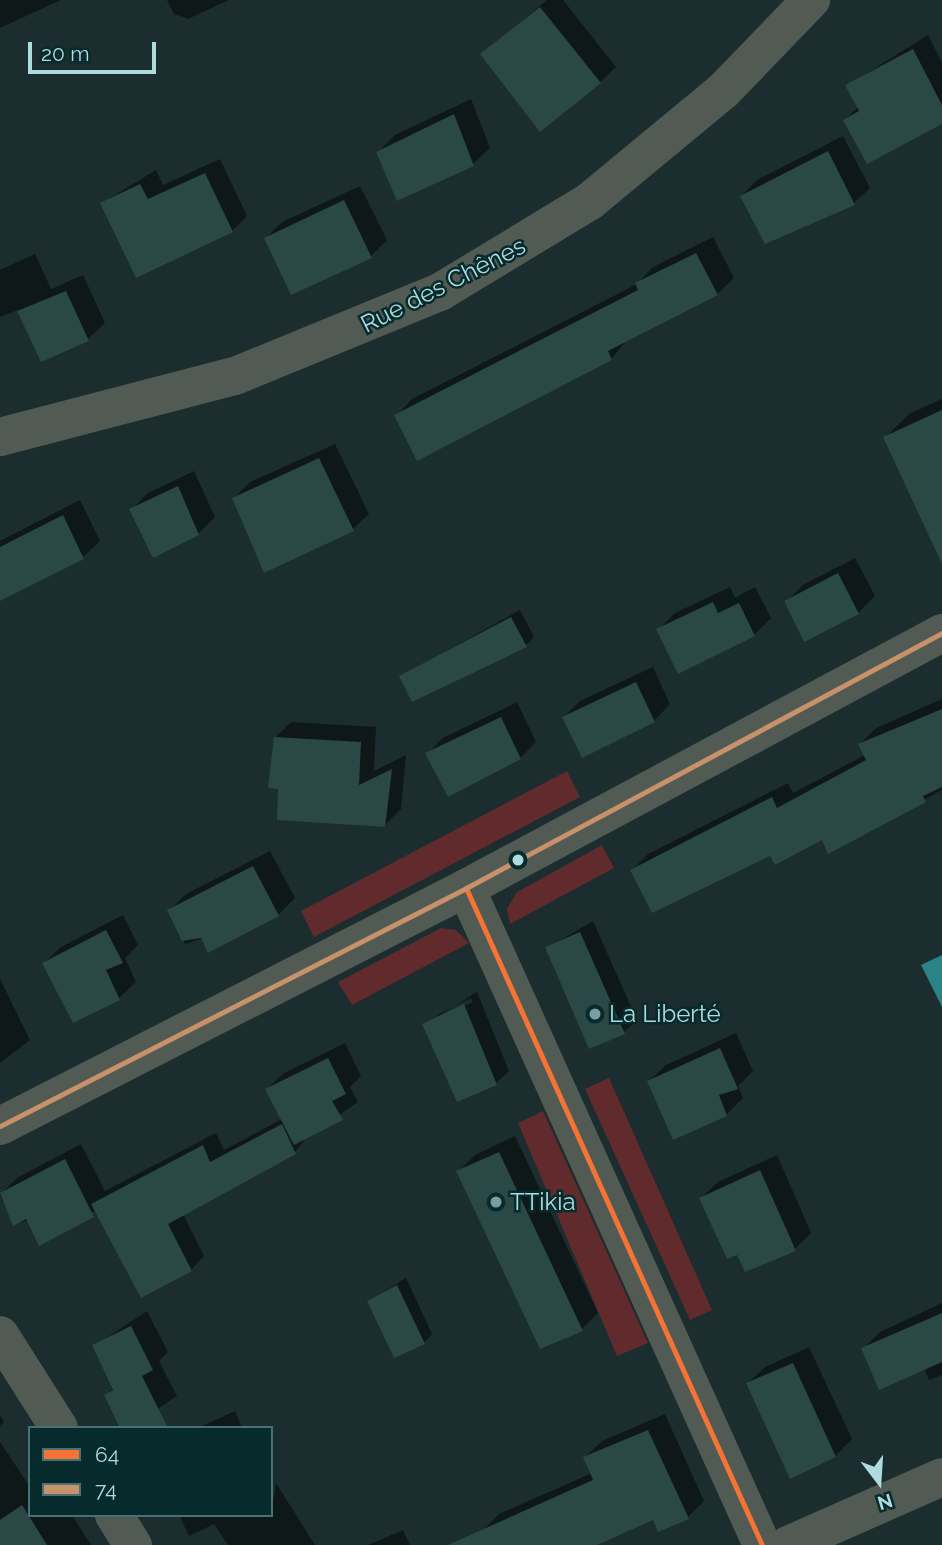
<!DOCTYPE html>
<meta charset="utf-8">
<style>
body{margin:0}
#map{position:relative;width:942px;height:1545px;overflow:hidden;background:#1b2d2e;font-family:Raleway,sans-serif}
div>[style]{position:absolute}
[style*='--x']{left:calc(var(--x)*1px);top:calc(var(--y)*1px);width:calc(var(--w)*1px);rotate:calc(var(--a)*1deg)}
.green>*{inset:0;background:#612a2c}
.water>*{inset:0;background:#2b8388}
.shadow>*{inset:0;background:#0007}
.building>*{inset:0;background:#2a4845}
.minor>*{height:38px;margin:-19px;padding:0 19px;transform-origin:19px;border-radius:19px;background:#515a53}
.bus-1>*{height:5px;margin:-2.5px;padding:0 2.5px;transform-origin:2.5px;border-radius:2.5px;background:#f57335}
.bus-2>*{height:5px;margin:-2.5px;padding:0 2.5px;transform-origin:2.5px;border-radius:2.5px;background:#c7916a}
.dots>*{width:19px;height:19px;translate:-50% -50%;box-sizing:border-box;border:4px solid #072a2c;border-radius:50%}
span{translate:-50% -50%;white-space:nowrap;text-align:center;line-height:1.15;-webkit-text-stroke:5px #072a2c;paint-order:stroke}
.street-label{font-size:24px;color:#addbde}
.poi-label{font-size:24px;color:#addbde}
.left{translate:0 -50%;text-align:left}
.legend{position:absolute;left:28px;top:1426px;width:245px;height:91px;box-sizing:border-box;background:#072a2c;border:2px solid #497173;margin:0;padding:9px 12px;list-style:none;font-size:21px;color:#addbde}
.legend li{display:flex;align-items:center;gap:14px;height:35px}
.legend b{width:35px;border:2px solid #497173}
.north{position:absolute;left:844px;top:1447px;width:70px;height:70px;-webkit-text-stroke:5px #072a2c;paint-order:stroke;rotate:163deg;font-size:19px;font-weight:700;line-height:28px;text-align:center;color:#addbde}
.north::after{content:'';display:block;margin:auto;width:24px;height:32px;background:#addbde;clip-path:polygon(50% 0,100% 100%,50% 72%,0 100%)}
.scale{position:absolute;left:28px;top:42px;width:128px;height:32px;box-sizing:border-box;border:4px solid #addbde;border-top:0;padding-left:9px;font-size:21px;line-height:24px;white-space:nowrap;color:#addbde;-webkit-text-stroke:5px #072a2c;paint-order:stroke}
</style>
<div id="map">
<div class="green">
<div style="clip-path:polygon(567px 771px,580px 797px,314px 937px,301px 911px)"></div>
<div style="clip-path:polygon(602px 845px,614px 868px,510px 924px,507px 909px,517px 892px)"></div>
<div style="clip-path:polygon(441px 928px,456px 930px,469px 943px,352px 1005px,338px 982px)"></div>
<div style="clip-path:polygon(609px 1078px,712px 1310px,690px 1320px,585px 1089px)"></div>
<div style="clip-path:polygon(543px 1111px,648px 1343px,617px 1356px,518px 1123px)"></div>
</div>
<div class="water">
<div style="clip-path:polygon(942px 955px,942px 1007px,921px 965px)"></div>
</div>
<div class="shadow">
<div style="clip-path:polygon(0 0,61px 0,0 28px)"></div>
<div style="clip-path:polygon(167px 0,229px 0,188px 19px,174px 14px)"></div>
<div style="clip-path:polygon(547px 0,563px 0,616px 67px,600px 82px,482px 54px)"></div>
<div style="clip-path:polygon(928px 35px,942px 63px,942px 122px,845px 120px,859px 106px,848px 85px)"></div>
<div style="clip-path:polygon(471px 99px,490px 148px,473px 164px,398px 199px,378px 152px,395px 135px)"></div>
<div style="clip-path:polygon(843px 136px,870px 188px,854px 203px,766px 242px,742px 196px,757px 180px)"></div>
<div style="clip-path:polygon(220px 159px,247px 216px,232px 231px,102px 203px,156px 170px,163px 185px)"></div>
<div style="clip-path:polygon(360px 186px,387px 240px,371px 256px,266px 238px,282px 222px)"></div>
<div style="clip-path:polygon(713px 237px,734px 278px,717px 294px,627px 340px,611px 359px,396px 416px,412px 399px,637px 284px,653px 267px)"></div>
<div style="clip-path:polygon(35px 254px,51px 289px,83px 275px,105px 323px,88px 339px,42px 360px,18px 310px,0 317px,0 270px)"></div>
<div style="clip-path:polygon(942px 399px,942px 510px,885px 438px,909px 414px)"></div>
<div style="clip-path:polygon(335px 444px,369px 514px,353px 529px,265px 570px,234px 498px,250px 482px)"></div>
<div style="clip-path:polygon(194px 471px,215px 517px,198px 534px,131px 510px,148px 493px)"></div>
<div style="clip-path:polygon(80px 500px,100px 541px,83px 557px,0 599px,0 541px)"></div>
<div style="clip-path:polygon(855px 558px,875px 596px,858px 613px,805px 639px,786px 602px,803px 585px)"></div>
<div style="clip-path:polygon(730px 587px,735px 598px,755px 587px,771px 618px,754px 635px,658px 630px,675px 613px)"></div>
<div style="clip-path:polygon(520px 610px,534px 637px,526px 645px,401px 676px)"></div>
<div style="clip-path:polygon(653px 667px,670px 704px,654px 721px,564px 717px,580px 701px)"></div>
<div style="clip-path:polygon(942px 699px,942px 790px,828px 851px,823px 838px,771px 853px,632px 870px,648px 854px,788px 783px,793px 793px,865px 755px,860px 744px,876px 728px)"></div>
<div style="clip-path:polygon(517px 702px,536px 742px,520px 758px,427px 754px,443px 738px)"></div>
<div style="clip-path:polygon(291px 722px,376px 727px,374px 771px,406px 755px,401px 809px,385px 825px,280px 787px,275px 738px)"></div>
<div style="clip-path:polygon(270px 851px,295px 898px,278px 915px,185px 944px,169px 911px,186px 894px)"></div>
<div style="clip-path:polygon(123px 915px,138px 945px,125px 958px,136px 982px,119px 998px,44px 963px,61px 947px)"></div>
<div style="clip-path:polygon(593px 921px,637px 1020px,624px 1032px,547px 948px)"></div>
<div style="clip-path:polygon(0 979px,30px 1040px,0 1063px)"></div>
<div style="clip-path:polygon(evenodd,477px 992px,509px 1071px,496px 1083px,424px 1025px,477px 992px,471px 998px,473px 1002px,437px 1019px,437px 1015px,471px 998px)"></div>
<div style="clip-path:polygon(736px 1033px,753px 1071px,738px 1086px,743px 1098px,726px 1115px,649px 1081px,666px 1065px)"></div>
<div style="clip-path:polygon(345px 1043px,361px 1076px,350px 1087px,358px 1102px,307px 1137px,294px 1153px,183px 1214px,204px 1256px,191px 1270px,97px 1211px,14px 1223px,0 1195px,17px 1178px,81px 1144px,105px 1191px,216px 1133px,224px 1150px,282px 1119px,267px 1089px,284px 1073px)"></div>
<div style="clip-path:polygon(515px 1136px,598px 1313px,582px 1329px,458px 1172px,475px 1155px)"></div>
<div style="clip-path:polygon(777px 1155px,811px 1233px,795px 1249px,738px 1253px,701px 1198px,718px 1182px)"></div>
<div style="clip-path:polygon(406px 1278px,432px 1334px,424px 1343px,369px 1301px)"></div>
<div style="clip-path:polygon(942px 1303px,942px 1375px,929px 1380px,924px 1368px,863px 1349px,880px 1332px)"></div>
<div style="clip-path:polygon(147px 1311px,168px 1352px,159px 1361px,177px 1396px,129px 1428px,106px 1395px,114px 1387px,94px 1346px)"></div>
<div style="clip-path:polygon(809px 1347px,852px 1439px,835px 1456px,748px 1383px,765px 1367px)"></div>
<div style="clip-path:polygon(235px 1411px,242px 1428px,198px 1428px)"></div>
<div style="clip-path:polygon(665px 1414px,704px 1501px,688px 1517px,653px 1518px,576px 1545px,488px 1545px,482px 1531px,499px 1514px,592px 1473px,585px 1457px,602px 1441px)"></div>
<div style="clip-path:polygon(0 1415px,4px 1422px,0 1426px)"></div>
<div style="clip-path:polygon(0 1442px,30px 1487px,30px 1515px,72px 1515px,91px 1545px,0 1545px)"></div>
<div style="clip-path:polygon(276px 1483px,315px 1545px,228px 1545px,214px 1524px,189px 1536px,179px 1515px,271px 1515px)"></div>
<div style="clip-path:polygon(403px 1530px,410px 1545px,368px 1545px)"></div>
</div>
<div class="building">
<div style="clip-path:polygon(540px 7px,601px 83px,540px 132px,480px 54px)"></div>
<div style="clip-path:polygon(913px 49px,942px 105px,942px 124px,867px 164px,843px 120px,859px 111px,845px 85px)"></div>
<div style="clip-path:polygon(454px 114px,474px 166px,397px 201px,376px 152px)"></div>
<div style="clip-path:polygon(828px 151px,855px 205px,765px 244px,740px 196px)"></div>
<div style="clip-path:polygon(205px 173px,233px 232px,136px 278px,100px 203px,140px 184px,148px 199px)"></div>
<div style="clip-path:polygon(344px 200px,372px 258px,291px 295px,264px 238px)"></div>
<div style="clip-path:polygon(696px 253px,718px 295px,608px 351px,612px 360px,417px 461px,394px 415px,638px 290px,635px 283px)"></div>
<div style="clip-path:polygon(66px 291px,89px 341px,41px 362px,17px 311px)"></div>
<div style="clip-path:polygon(942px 410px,942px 564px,883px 437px)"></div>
<div style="clip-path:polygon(319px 458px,354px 531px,264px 573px,232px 498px)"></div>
<div style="clip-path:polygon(178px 486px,199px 535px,153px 558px,129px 509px)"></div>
<div style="clip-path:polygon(63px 515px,84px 559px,0 601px,0 547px)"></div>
<div style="clip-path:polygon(838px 573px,859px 614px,804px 642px,784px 601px)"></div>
<div style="clip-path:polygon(713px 602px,718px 613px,739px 603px,755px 636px,678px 674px,656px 629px)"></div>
<div style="clip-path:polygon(511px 617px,527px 647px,412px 702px,399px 676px)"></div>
<div style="clip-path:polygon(636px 682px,655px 722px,582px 758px,562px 717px)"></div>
<div style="clip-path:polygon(942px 709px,942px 787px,923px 796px,926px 802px,828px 854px,822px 840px,775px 865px,770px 856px,652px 913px,630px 870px,772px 797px,777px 808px,866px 760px,858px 744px)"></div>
<div style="clip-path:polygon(501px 717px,521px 759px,448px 797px,425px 753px)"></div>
<div style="clip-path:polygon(274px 737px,361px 742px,359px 785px,392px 769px,385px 827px,277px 820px,278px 789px,268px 788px)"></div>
<div style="clip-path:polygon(253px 866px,279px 916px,208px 953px,201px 938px,182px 941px,167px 910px)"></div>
<div style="clip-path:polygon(106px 930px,123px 963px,106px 970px,120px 1000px,73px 1023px,42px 963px)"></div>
<div style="clip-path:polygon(580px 932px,625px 1034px,589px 1049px,545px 947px)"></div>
<div style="clip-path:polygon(464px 1004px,497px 1085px,457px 1102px,422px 1024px)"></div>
<div style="clip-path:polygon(720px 1048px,738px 1089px,719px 1095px,727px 1116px,673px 1140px,647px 1081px)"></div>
<div style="clip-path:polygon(328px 1058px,346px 1094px,332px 1101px,343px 1120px,294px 1145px,265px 1089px)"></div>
<div style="clip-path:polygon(282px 1124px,296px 1154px,168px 1224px,192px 1271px,141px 1298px,91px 1204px,203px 1145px,210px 1162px)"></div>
<div style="clip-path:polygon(499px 1152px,583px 1331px,540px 1349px,456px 1171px)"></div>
<div style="clip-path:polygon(65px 1159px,94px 1217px,39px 1246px,26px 1219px,13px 1226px,0 1193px)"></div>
<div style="clip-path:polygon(760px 1170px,796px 1251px,745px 1272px,737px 1255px,727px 1259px,699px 1198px)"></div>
<div style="clip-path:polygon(397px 1285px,425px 1344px,394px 1358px,367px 1301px)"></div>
<div style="clip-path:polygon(942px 1313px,942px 1362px,879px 1390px,861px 1348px)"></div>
<div style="clip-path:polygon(131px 1326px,153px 1370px,142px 1376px,168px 1428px,120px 1428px,104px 1395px,113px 1390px,92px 1345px)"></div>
<div style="clip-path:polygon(793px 1363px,836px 1457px,790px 1479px,746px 1383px)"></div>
<div style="clip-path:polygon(648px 1430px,689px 1519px,658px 1532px,653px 1520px,597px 1545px,448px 1545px,593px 1480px,583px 1457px)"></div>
<div style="clip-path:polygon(22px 1505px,47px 1545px,0 1545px,0 1520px)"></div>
</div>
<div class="minor">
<div style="--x:0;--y:437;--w:243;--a:-14.6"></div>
<div style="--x:235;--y:376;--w:222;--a:-22.3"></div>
<div style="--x:440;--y:292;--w:175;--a:-31.2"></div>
<div style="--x:590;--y:201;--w:173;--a:-39.6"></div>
<div style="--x:723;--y:91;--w:127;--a:-46"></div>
<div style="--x:466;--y:888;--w:721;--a:65.75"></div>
<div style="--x:0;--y:1126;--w:523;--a:-27.05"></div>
<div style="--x:466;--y:888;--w:540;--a:-28.18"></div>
<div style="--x:0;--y:1335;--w:110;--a:57.6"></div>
<div style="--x:114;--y:1515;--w:36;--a:58"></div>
<div style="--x:788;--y:1545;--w:168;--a:-23.8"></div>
</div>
<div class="bus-1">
<div style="--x:466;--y:888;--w:721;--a:65.75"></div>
</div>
<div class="bus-2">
<div style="--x:0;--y:1126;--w:523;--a:-27.05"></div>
<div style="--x:466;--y:888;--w:540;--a:-28.18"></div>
</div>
<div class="dots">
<div style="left:518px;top:860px;background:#addbde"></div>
<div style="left:595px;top:1014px;background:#7a9ea0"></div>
<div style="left:496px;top:1202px;background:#7a9ea0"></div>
</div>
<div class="street-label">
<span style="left:443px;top:285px;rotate:-27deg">Rue des Chênes</span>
</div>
<div class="poi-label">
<span class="left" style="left:609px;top:1014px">La Liberté</span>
<span class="left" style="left:510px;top:1202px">TTikia</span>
</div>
<ul class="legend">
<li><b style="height:9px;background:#f57335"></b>64</li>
<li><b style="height:9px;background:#c7916a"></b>74</li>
</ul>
<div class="north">N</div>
<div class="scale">20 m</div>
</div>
